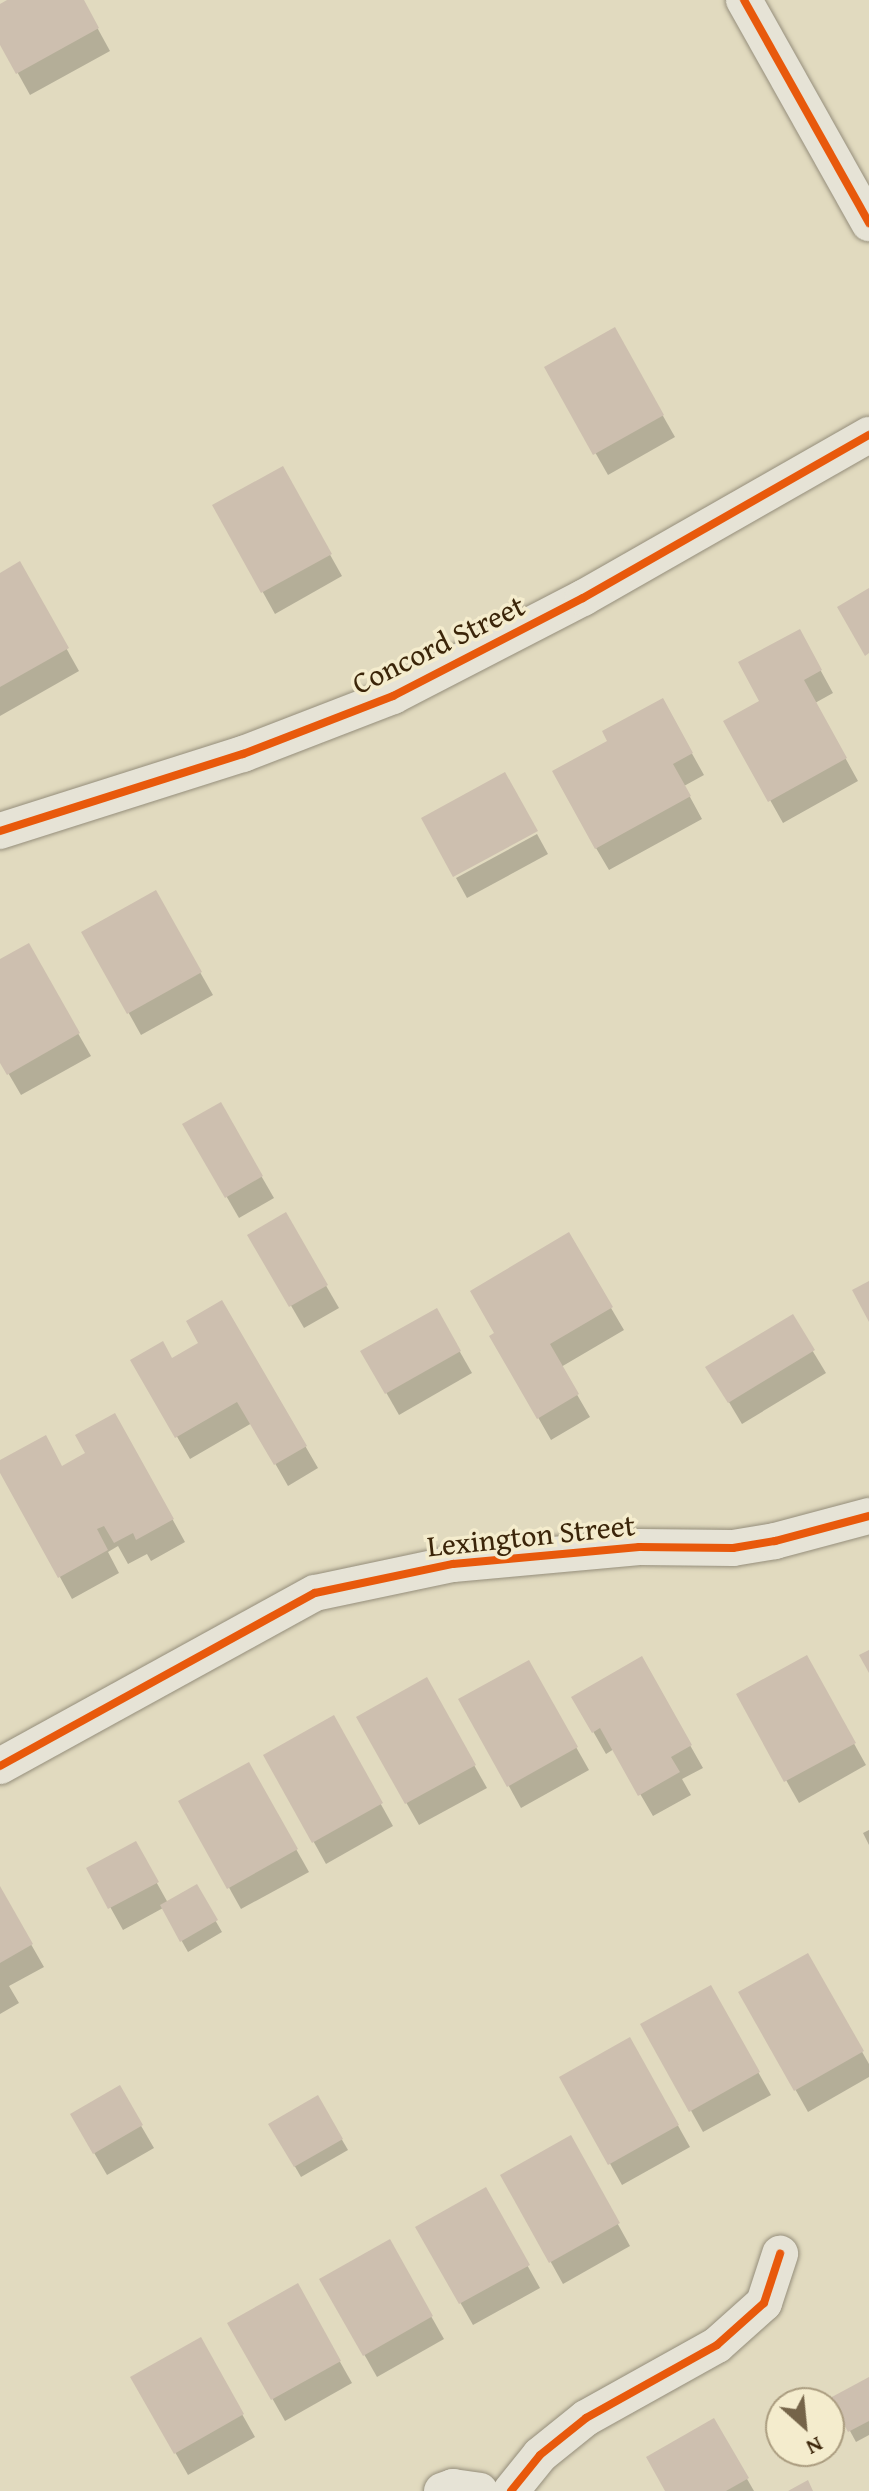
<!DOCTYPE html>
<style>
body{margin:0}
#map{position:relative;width:869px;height:2491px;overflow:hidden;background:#e1dabf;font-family:"Gentium Book Plus",serif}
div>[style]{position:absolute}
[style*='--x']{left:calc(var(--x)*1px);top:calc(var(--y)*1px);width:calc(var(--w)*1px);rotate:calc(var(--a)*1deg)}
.shadow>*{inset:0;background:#0003}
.building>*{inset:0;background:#cdbfaf}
.roads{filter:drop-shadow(0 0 2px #958e7b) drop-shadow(0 0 2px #958e7b)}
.street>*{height:36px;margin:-18px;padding:0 18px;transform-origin:18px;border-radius:18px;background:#e6e3d6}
.cycleway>*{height:8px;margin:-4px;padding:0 4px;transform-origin:4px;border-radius:4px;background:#e8590c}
span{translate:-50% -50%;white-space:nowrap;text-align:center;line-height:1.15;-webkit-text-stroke:7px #f4eccd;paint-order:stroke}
.street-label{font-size:30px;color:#3b2509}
.north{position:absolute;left:765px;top:2387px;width:80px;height:80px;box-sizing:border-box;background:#f4eccd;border:2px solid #aa9c7f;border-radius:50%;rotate:153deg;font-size:22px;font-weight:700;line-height:32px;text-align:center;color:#3b2509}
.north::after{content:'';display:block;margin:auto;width:28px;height:36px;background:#756449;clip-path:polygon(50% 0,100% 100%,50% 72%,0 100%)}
</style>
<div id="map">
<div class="shadow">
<div style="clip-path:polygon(11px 0,82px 0,110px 51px,30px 95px,0 41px,0 6px)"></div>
<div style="clip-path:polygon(614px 330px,675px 437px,608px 475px,547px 368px)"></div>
<div style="clip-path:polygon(282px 469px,342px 576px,275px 614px,215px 506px)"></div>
<div style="clip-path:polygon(19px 564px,79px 671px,0 716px,0 575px)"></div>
<div style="clip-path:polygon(799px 631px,833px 693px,815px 703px,858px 781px,783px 823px,726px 722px,762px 702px)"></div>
<div style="clip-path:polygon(662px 700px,704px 775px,684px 786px,702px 819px,609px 870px,596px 848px,610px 742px)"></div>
<div style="clip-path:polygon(537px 834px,548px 854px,467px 898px,456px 878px)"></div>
<div style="clip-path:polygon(155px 893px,213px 995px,141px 1035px,84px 933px)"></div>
<div style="clip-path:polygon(28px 946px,91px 1056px,21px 1095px,0 1059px,0 961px)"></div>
<div style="clip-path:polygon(220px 1105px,274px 1198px,239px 1218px,185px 1125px)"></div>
<div style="clip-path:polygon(285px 1215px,339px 1308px,304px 1328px,250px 1235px)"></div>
<div style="clip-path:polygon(568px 1235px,624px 1330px,561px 1367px,590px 1417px,551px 1440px,492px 1337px)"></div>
<div style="clip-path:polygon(222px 1303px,318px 1468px,288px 1486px,252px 1423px,190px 1459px,133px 1361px,172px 1361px,201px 1343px)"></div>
<div style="clip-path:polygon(436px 1310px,472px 1373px,399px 1415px,363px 1352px)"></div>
<div style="clip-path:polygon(792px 1317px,826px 1373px,742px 1424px,708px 1367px)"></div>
<div style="clip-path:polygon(115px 1415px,185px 1542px,151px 1561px,147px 1554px,128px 1564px,118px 1546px,108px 1552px,119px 1573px,72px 1599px,0 1468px,0 1462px,62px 1468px,88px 1454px)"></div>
<div style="clip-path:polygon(806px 1658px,866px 1765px,799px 1803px,738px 1695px)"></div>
<div style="clip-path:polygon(641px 1659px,703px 1768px,682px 1779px,691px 1795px,653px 1816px,614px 1749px,606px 1754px,574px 1698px)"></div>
<div style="clip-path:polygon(528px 1662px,589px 1770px,521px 1808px,461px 1700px)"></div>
<div style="clip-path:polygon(426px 1680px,487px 1788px,419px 1825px,358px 1718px)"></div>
<div style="clip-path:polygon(333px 1718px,393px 1826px,326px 1864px,266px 1756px)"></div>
<div style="clip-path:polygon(248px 1764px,309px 1872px,241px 1909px,181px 1802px)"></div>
<div style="clip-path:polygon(869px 1830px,869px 1845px,863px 1833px)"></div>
<div style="clip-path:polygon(135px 1844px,168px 1903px,196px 1887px,222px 1932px,188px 1952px,163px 1908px,123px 1930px,89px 1869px)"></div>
<div style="clip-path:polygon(0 1890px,44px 1967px,9px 1986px,19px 2003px,0 2014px)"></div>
<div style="clip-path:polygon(807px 1955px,869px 2064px,869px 2077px,808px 2112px,741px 1993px)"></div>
<div style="clip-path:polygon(710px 1987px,771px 2095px,703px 2132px,643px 2025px)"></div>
<div style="clip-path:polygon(630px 2040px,690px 2147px,622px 2185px,562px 2078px)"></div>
<div style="clip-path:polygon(119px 2088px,154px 2148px,107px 2175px,72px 2115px)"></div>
<div style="clip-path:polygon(317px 2097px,348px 2150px,301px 2177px,271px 2125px)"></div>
<div style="clip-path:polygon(570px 2138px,630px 2246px,563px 2284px,503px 2176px)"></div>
<div style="clip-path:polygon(485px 2190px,540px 2288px,473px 2325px,418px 2228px)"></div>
<div style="clip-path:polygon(389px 2242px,444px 2339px,377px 2377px,322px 2280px)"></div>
<div style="clip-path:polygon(297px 2286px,352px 2383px,285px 2421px,230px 2324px)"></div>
<div style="clip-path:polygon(200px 2340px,255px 2437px,188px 2475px,133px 2378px)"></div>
<div style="clip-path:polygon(869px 2379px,869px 2435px,856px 2442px,832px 2398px)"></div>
<div style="clip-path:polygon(713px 2420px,754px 2491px,668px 2491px)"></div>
</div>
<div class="building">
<div style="clip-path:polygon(7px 0,84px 0,99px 28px,16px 74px,0 45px,0 4px)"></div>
<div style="clip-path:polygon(615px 327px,664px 415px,593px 455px,544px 367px)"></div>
<div style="clip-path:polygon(283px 466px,332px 554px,261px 593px,212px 505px)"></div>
<div style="clip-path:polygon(20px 561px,69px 648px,0 687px,0 573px)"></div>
<div style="clip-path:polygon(869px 588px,869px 653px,865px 656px,837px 607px)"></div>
<div style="clip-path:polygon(800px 629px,822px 670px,804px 680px,847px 758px,768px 802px,723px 721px,759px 701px,738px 662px)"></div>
<div style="clip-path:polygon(663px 698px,693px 753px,673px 764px,691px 796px,595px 849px,552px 771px,607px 741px,602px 731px)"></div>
<div style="clip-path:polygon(505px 772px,538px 831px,453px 877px,421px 818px)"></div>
<div style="clip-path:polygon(156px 890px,202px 972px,127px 1014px,81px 932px)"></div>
<div style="clip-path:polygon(29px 943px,80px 1033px,7px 1075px,0 1063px,0 959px)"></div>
<div style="clip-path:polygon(221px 1102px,263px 1176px,225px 1198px,182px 1124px)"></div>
<div style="clip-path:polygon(286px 1212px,328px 1285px,289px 1307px,247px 1235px)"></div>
<div style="clip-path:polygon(569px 1232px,613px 1307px,550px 1344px,579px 1394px,537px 1419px,489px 1336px,494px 1333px,470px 1291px)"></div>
<div style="clip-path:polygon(869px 1281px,869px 1322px,852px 1290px)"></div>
<div style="clip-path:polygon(222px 1300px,307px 1446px,274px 1465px,237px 1402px,175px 1438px,130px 1360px,163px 1341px,172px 1358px,198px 1343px,186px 1321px)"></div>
<div style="clip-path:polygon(437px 1308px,461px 1351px,385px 1394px,360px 1351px)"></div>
<div style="clip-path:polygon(793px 1314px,815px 1350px,728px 1403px,705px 1367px)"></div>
<div style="clip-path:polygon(115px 1413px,174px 1519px,136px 1540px,133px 1533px,114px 1543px,104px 1526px,97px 1529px,108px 1550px,58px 1578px,0 1473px,0 1460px,46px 1435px,62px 1466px,85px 1453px,75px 1435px)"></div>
<div style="clip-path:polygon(869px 1650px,869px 1673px,859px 1655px)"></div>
<div style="clip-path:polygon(807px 1655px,856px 1743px,784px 1782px,736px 1694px)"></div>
<div style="clip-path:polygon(642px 1656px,692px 1745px,671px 1757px,680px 1772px,638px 1796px,600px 1728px,592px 1733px,571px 1697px)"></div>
<div style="clip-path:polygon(529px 1660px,578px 1747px,507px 1787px,458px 1699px)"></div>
<div style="clip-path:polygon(427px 1677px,476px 1765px,405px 1804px,356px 1717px)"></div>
<div style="clip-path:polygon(334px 1715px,383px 1803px,312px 1843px,263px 1755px)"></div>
<div style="clip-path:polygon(249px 1762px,298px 1849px,227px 1889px,178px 1801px)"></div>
<div style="clip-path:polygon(136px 1841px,159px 1882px,108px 1909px,86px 1868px)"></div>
<div style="clip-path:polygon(197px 1884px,218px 1920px,180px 1942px,160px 1905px)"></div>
<div style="clip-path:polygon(0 1886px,33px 1944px,0 1963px)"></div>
<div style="clip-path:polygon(808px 1953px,864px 2051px,794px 2091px,738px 1992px)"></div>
<div style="clip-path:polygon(711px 1985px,760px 2072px,689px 2112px,640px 2024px)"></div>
<div style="clip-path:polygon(630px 2037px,679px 2125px,608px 2165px,559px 2077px)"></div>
<div style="clip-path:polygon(120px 2085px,143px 2125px,93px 2154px,70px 2114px)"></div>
<div style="clip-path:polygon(318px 2095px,343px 2139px,294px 2167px,268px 2124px)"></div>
<div style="clip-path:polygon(571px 2135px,620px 2223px,549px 2263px,500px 2175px)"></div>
<div style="clip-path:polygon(486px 2187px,530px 2265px,459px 2304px,415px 2227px)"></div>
<div style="clip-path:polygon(390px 2239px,433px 2316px,363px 2356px,319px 2279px)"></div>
<div style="clip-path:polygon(298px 2283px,341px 2361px,271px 2400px,227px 2323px)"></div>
<div style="clip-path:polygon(201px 2337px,244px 2414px,174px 2454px,130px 2377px)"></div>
<div style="clip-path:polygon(869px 2377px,869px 2421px,848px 2432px,830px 2398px)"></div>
<div style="clip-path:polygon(714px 2418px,749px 2478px,726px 2491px,665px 2491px,646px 2457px)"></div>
<div style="clip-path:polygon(808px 2480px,813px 2491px,788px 2491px)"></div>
</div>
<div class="roads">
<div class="street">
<div style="--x:744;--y:0;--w:256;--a:60.7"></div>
<div style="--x:0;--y:831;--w:255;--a:-17.6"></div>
<div style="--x:243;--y:754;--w:161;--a:-21.1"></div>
<div style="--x:393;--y:696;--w:214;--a:-27.3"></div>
<div style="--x:583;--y:598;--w:329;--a:-29.7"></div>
<div style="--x:0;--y:1766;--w:359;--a:-28.8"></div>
<div style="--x:315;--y:1593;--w:141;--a:-11.9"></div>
<div style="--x:453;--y:1564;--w:187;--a:-5.2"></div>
<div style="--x:639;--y:1547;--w:94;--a:0.6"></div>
<div style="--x:733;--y:1548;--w:43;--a:-9.5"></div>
<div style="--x:775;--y:1541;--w:97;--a:-14.9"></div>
<div style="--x:442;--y:2491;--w:12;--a:-20"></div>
<div style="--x:453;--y:2487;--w:27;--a:8"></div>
<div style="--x:511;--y:2491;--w:46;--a:-51.1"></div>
<div style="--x:540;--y:2455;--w:59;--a:-38.8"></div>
<div style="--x:586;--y:2418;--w:150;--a:-29.1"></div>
<div style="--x:717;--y:2345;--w:63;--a:-41.8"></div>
<div style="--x:764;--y:2303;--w:52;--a:-71.9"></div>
</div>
</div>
<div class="cycleway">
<div style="--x:744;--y:0;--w:256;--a:60.7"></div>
<div style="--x:0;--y:831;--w:255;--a:-17.6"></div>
<div style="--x:243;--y:754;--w:161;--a:-21.1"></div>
<div style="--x:393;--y:696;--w:214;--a:-27.3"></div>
<div style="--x:583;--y:598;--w:329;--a:-29.7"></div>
<div style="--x:0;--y:1766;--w:359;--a:-28.8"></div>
<div style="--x:315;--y:1593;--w:141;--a:-11.9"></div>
<div style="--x:453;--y:1564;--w:187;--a:-5.2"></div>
<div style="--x:639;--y:1547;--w:94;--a:0.6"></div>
<div style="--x:733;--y:1548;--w:43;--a:-9.5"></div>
<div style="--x:775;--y:1541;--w:97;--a:-14.9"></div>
<div style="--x:511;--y:2491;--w:46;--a:-51.1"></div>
<div style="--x:540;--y:2455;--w:59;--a:-38.8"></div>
<div style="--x:586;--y:2418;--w:150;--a:-29.1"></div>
<div style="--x:717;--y:2345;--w:63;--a:-41.8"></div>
<div style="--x:764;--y:2303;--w:52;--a:-71.9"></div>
</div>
<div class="street-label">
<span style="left:438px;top:644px;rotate:-26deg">Concord Street</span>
<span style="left:531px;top:1535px;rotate:-6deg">Lexington Street</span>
</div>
<div class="north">N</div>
</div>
